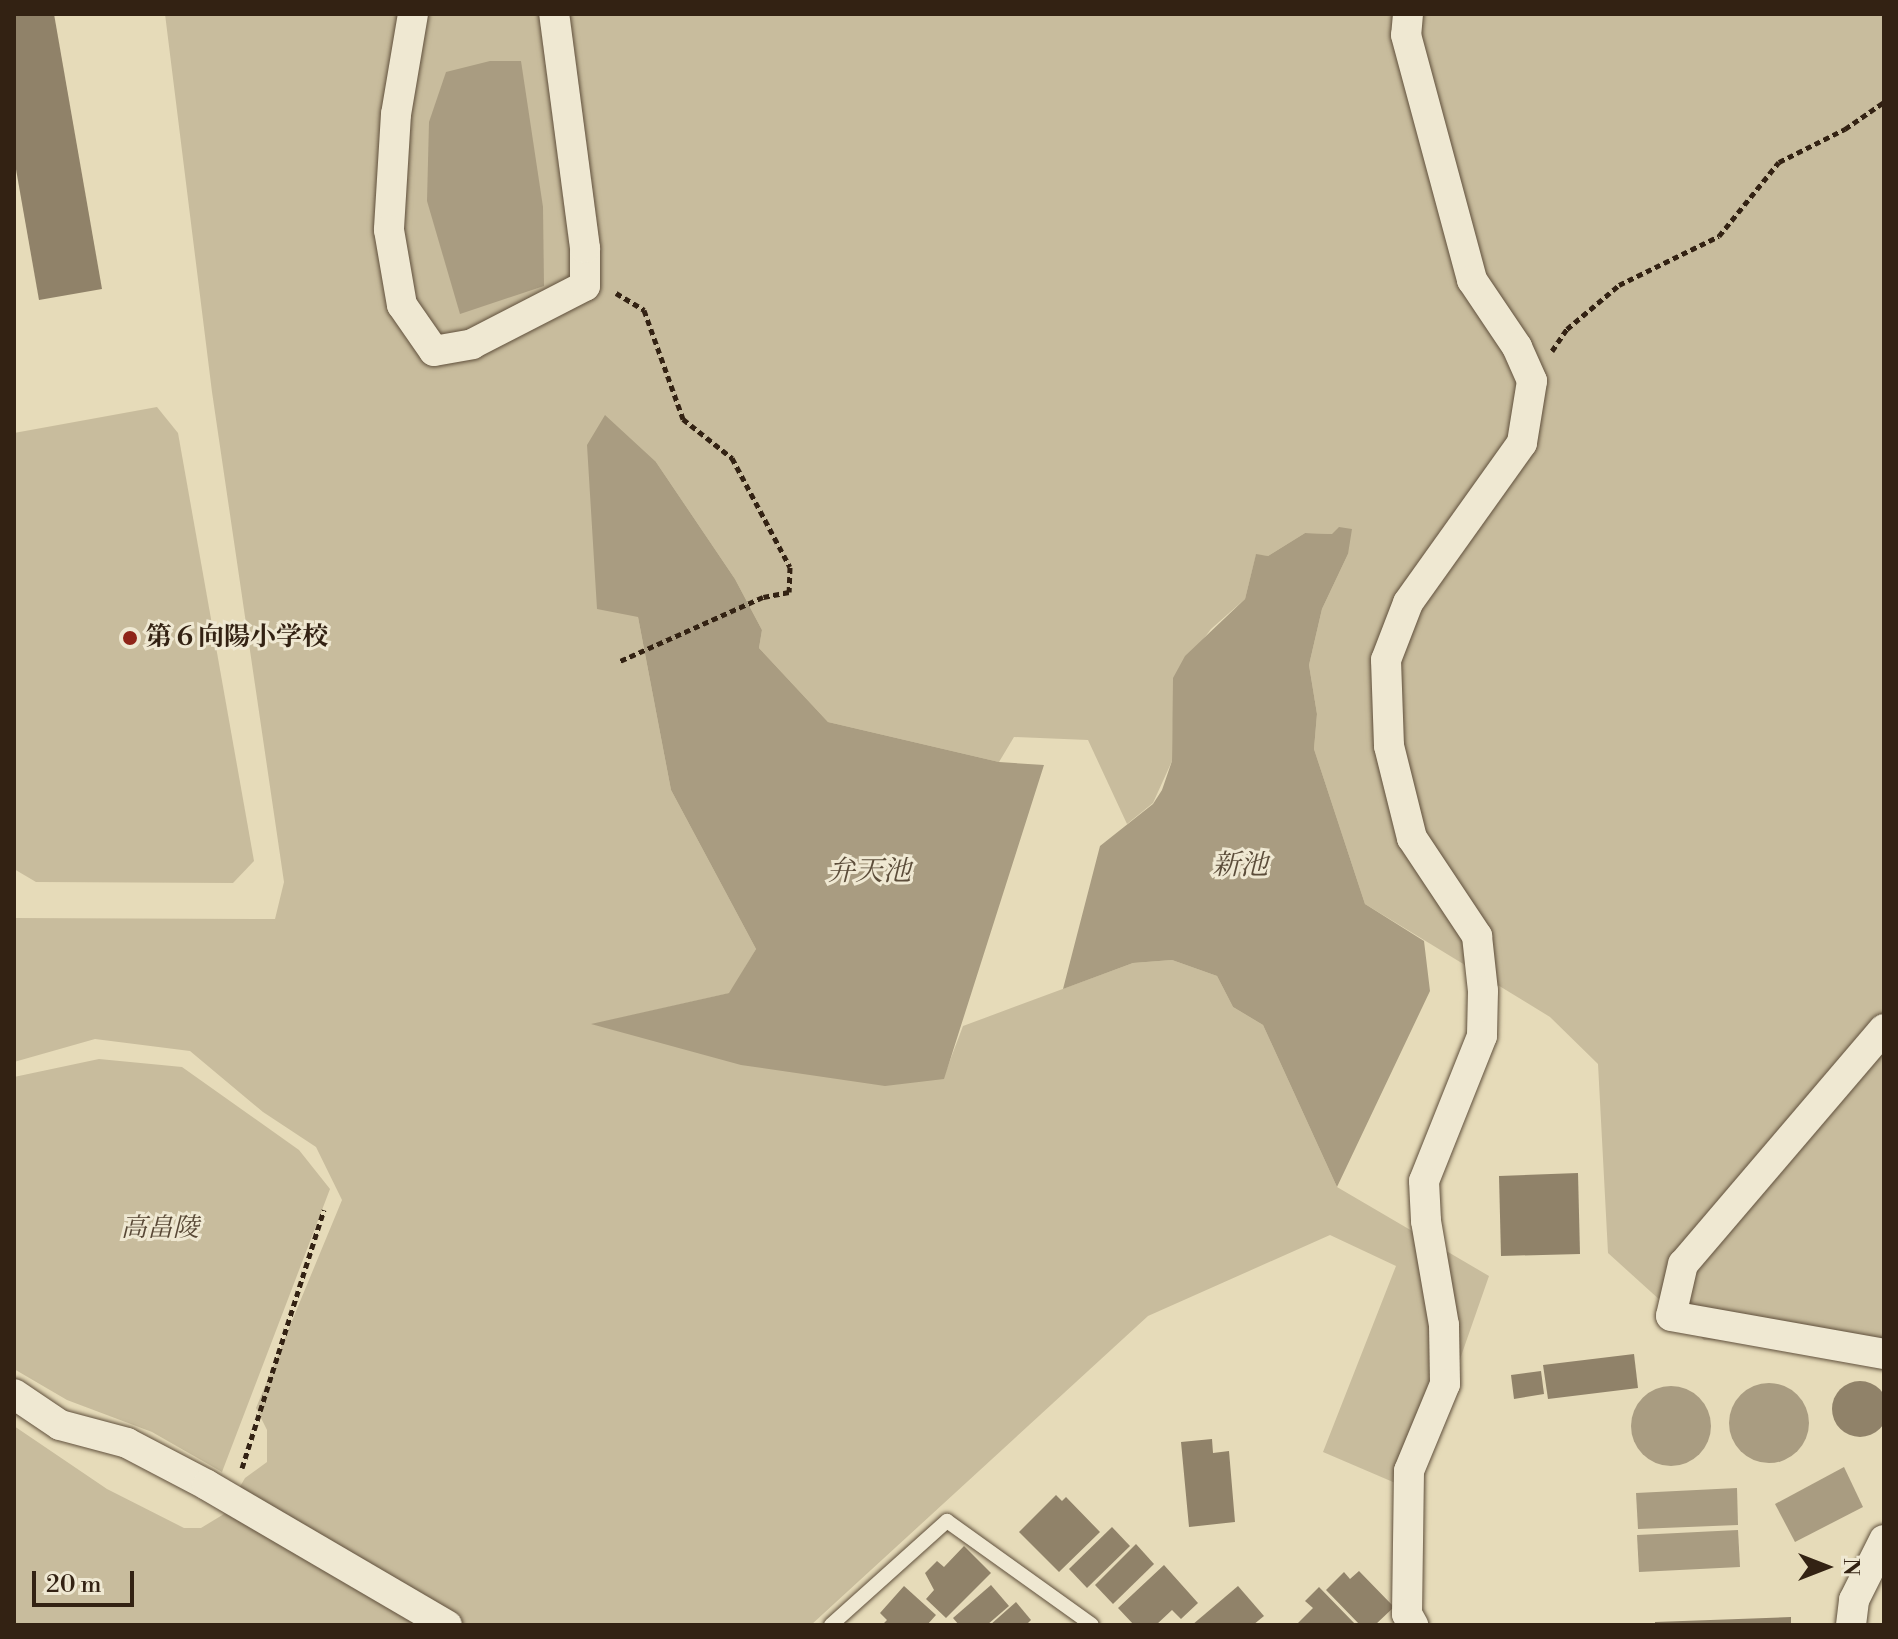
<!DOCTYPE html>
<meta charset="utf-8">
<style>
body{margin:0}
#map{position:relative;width:1898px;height:1639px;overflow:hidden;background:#e6dbb9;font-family:"Libre Bodoni","Noto Serif JP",serif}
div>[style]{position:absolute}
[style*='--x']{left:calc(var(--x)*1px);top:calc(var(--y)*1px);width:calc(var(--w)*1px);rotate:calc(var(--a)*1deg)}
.green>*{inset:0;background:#c8bc9d}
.water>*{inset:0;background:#a99c81}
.round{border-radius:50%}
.building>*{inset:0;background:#908269}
.path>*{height:5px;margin-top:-2.5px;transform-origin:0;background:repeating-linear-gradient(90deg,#332213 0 6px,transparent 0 10px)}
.roads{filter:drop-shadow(0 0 2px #60503c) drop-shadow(0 0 2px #60503c)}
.lane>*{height:14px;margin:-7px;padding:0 7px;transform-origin:7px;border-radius:7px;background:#efe8d2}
.street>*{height:30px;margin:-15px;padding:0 15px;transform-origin:15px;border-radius:15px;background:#efe8d2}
.dots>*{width:22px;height:22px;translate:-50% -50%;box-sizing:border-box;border:4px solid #efe8d2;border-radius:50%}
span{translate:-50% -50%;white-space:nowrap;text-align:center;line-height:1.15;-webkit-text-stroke:6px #efe8d2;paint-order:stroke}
.poi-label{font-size:26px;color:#332213;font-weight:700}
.left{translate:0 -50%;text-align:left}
.park-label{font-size:26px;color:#584836;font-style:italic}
.water-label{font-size:28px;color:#5c4d3a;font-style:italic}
.frame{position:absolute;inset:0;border:16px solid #332213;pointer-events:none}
.north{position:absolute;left:1786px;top:1527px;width:80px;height:80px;-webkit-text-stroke:6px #efe8d2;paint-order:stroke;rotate:90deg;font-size:22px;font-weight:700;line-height:32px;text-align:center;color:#332213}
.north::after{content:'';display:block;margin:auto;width:28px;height:36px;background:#332213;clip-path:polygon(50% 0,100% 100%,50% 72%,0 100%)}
.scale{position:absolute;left:32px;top:1571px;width:102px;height:36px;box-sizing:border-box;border:4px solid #332213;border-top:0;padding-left:10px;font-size:24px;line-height:28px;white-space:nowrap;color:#332213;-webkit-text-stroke:6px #efe8d2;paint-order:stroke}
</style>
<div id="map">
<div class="green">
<div style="clip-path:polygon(165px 14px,1884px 14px,1884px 1342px,1704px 1340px,1608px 1253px,1598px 1064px,1550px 1017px,1365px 904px,1314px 749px,1317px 714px,1309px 665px,1322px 609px,1348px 554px,1332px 534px,1305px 533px,1268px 556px,1256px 555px,1245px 599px,1211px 629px,1174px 678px,1172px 761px,1153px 803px,1127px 824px,1088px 740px,1014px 737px,999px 762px,828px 722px,759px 648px,762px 630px,735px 579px,656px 462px,638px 617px,671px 790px,756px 949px,730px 993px,594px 1024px,943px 1079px,963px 1026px,1133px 963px,1172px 960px,1217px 976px,1233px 1007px,1263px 1025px,1337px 1187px,1489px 1276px,1414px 1491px,1323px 1452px,1396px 1266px,1330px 1235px,1148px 1316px,811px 1625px,14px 1625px,14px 1426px,107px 1489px,184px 1528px,201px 1528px,224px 1514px,245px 1478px,267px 1462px,267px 1430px,256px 1408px,342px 1200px,316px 1147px,263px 1112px,190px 1051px,95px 1039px,14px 1062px,14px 918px,275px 919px,284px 882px,212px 392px)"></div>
<div style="clip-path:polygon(157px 407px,178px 433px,254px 861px,233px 883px,36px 882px,14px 869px,14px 433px)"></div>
<div style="clip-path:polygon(99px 1059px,182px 1067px,299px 1150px,330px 1189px,222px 1472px,152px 1432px,67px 1400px,14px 1369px,14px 1077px)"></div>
</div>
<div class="water">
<div style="clip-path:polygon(490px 61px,521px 61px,543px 207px,544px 286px,460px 314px,427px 201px,429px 122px,446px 72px)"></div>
<div style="clip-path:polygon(605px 415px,656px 462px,735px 579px,762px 630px,759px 648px,828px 722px,999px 762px,1044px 765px,944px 1079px,885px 1086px,741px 1065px,591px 1024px,729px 993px,756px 949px,671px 790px,638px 617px,597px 609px,587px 445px)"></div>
<div style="clip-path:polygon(1339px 527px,1352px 529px,1348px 554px,1322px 609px,1309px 665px,1317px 714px,1314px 749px,1365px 904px,1424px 941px,1430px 991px,1337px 1187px,1263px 1025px,1233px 1007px,1217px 976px,1172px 960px,1133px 963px,1063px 989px,1100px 846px,1153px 804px,1162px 790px,1172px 761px,1173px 678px,1185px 656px,1245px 599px,1256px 554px,1268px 556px,1305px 533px,1332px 534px)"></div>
<div class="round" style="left:1729px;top:1383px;width:80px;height:80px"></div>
<div class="round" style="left:1631px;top:1386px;width:80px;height:80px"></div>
<div style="clip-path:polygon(1844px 1467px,1863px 1507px,1795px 1542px,1775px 1504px)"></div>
<div style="clip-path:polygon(1737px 1488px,1738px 1525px,1638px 1529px,1636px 1493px)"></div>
<div style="clip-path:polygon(1738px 1530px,1740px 1567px,1639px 1572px,1637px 1535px)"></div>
</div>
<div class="building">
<div style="clip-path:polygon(14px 14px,54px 14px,102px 289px,39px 300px,14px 158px)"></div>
<div style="clip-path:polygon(1578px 1173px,1580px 1254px,1501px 1256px,1499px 1176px)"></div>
<div style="clip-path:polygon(1634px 1354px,1638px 1388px,1548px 1399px,1543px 1365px)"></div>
<div style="clip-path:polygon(1541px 1371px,1544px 1394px,1514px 1399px,1511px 1375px)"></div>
<div class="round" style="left:1832px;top:1381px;width:56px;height:56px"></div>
<div style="clip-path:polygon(1212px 1439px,1213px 1453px,1229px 1451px,1235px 1522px,1189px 1527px,1181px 1442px)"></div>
<div style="clip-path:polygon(1056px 1495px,1062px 1501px,1066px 1497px,1100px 1532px,1059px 1572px,1019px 1532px)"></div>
<div style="clip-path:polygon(1112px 1527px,1130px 1546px,1087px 1588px,1069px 1569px)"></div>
<div style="clip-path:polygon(1136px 1544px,1154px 1564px,1113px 1604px,1095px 1585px)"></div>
<div style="clip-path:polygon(964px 1546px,991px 1573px,946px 1618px,926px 1599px,934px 1590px,925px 1573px,937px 1561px,944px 1567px)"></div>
<div style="clip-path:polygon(1164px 1565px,1198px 1603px,1181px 1619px,1172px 1610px,1156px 1625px,1134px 1625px,1118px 1608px)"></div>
<div style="clip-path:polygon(1359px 1571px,1394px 1607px,1375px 1625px,1360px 1625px,1326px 1590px,1344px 1572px,1350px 1579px)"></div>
<div style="clip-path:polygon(991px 1585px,1009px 1606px,987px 1625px,959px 1625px,953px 1618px)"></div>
<div style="clip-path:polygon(904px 1586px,936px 1615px,927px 1625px,882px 1625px,887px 1620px,880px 1613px)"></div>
<div style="clip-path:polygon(1238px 1586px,1264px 1616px,1253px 1625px,1192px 1625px)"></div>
<div style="clip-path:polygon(1319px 1587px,1356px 1625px,1296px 1625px,1313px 1608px,1305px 1601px)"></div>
<div style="clip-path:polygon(1016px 1602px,1031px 1620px,1026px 1625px,990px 1625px)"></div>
<div style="clip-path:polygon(1791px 1617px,1791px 1625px,1655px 1625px,1655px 1622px)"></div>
</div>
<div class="path">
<div style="--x:616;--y:293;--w:33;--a:31"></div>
<div style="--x:644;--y:310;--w:116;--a:70.3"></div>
<div style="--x:683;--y:419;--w:63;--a:38.5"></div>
<div style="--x:732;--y:458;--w:123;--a:62"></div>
<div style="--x:790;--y:567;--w:25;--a:92"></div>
<div style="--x:789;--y:592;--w:26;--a:169"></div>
<div style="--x:763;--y:597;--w:159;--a:155.9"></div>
<div style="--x:1552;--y:351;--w:27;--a:-56"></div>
<div style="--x:1567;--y:329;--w:68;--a:-40.2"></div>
<div style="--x:1619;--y:285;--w:111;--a:-26.1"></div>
<div style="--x:1719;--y:236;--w:95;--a:-51"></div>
<div style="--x:1779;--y:162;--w:74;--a:-26.6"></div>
<div style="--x:1845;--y:129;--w:47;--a:-34.7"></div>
<div style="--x:242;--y:1468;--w:271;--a:-72.4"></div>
</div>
<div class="roads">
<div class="lane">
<div style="--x:831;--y:1625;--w:156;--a:-41.9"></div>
<div style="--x:947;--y:1521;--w:178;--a:35.6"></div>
</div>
<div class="street">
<div style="--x:413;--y:14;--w:101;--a:99.6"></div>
<div style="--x:396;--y:114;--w:116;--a:93.5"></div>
<div style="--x:389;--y:230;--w:76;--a:80.2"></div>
<div style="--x:402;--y:305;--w:56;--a:55.2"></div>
<div style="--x:434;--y:351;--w:39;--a:-10"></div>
<div style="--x:472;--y:344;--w:127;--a:-27.2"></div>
<div style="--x:585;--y:286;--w:38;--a:-90"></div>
<div style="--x:585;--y:248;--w:236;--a:-97.5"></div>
<div style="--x:1408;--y:14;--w:21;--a:95"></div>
<div style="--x:1406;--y:35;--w:254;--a:74.9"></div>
<div style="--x:1472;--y:280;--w:81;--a:56.1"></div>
<div style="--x:1517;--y:347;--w:37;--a:66"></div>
<div style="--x:1532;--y:381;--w:63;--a:99.2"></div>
<div style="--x:1522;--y:443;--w:196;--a:125.5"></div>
<div style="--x:1408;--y:603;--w:61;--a:111.1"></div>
<div style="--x:1386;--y:660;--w:86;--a:88"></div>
<div style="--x:1389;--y:746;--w:95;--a:76"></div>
<div style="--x:1412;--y:838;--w:118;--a:56.4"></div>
<div style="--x:1477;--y:936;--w:55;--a:83.8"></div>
<div style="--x:1483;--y:991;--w:45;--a:91.3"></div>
<div style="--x:1482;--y:1036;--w:156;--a:111.8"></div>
<div style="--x:1424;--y:1181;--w:40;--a:87.1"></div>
<div style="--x:1426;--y:1221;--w:106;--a:80.2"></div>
<div style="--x:1444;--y:1325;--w:59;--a:89"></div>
<div style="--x:1445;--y:1384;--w:94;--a:112.5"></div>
<div style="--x:1409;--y:1471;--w:143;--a:90.8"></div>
<div style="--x:1407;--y:1614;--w:13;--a:61"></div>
<div style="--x:1884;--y:1029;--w:309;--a:130.5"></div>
<div style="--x:1683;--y:1264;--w:53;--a:103"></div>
<div style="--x:1671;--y:1316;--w:216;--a:10.1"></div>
<div style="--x:14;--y:1394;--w:55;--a:34"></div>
<div style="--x:60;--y:1425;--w:69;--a:15"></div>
<div style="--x:127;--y:1443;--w:90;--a:27.7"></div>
<div style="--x:207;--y:1485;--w:278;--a:30.3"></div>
<div style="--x:1851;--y:1625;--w:25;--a:-83"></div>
<div style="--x:1854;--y:1600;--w:67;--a:-63.4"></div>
</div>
</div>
<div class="dots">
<div style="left:130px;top:638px;background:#8f2418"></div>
</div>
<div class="poi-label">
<span class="left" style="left:146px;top:638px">第６向陽小学校</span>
</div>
<div class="park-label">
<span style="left:160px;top:1229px">高畠陵</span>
</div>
<div class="water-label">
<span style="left:1240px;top:866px">新池</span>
<span style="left:869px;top:872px">弁天池</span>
</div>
<div class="frame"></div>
<div class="north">N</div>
<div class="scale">20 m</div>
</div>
